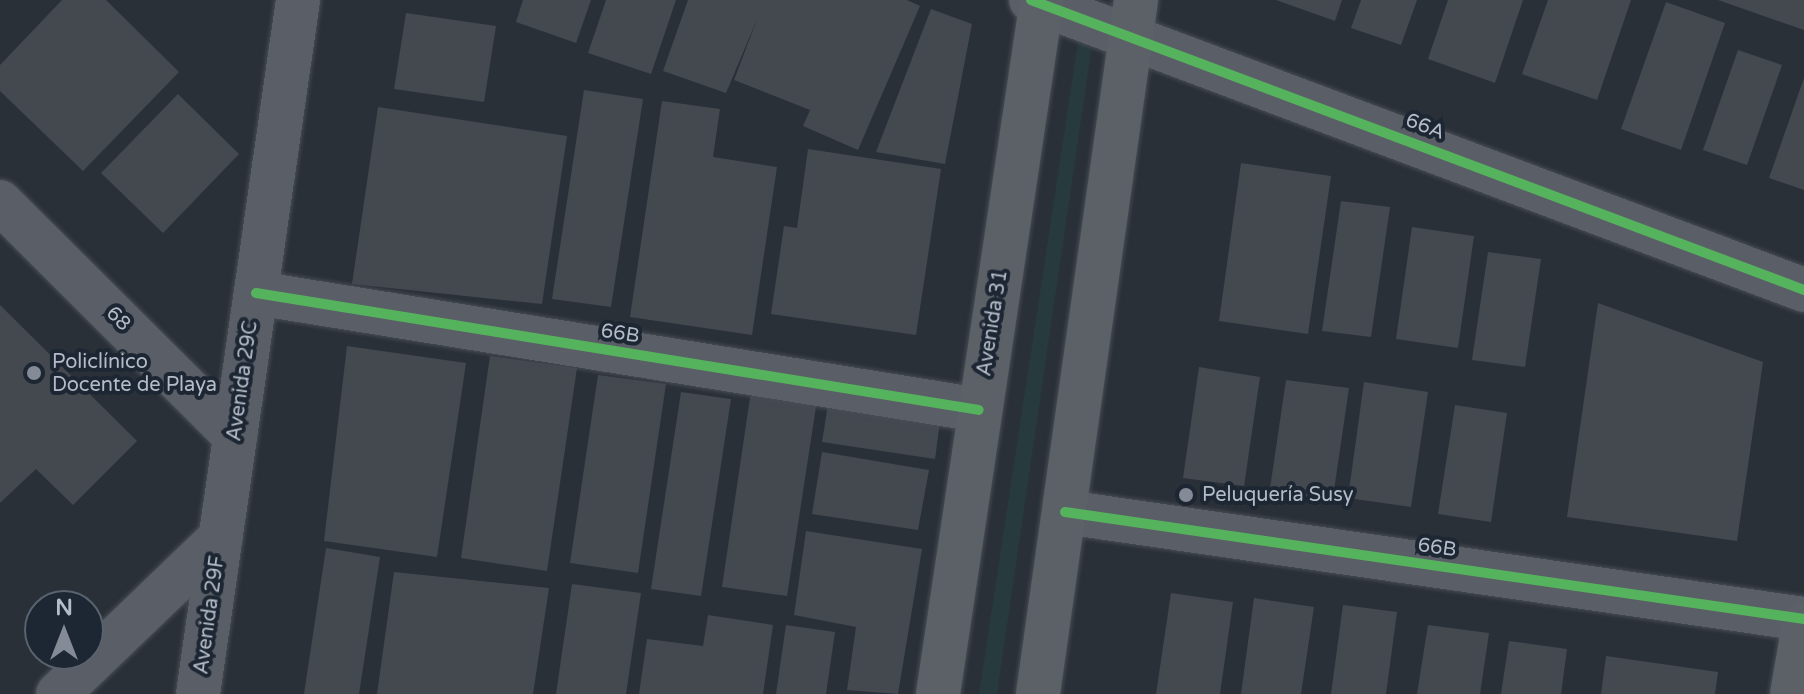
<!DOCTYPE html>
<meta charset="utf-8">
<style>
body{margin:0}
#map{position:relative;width:1804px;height:694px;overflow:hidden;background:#2a3038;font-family:"Varela Round",sans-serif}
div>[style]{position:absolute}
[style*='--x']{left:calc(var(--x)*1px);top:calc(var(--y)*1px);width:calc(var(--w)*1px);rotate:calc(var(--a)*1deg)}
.green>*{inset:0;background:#273a3e}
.building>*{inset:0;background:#444950}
.roads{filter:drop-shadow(0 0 2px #484c53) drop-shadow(0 0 2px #484c53)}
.minor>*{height:44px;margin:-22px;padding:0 22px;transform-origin:22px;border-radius:22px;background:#5a5e66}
.tertiary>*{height:44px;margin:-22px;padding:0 22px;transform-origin:22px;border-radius:22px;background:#5a5e66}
.primary>*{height:44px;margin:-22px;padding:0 22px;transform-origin:22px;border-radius:22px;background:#5c6168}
.cycleway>*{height:10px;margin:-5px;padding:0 5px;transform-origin:5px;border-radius:5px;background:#56b35d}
.dots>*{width:22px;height:22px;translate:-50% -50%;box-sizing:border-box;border:4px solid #1d2633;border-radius:50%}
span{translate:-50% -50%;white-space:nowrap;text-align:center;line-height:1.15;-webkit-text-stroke:8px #1d2633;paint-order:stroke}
.street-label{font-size:20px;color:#b4bcc9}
.poi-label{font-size:20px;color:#b4bcc9}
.left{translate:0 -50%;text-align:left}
.north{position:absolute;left:24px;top:590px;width:80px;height:80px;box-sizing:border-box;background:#1d2633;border:2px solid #59626f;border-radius:50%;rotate:0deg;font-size:22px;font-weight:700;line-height:32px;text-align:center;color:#b4bcc9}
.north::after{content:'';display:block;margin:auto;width:28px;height:36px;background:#848b96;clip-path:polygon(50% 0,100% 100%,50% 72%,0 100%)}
</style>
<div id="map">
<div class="green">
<div style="clip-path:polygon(1078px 42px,1092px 45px,997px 694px,979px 694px)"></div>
</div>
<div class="building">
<div style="clip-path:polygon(62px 0,106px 0,179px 72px,83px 171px,0 91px,0 65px)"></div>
<div style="clip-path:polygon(523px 0,591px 0,576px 43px,516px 22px)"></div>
<div style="clip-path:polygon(606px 0,676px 0,651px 74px,588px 53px)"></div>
<div style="clip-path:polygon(688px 0,907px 0,920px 6px,858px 150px,803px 126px,810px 110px,734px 80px,758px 17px,726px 93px,663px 71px)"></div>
<div style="clip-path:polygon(1276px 0,1342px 0,1335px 21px)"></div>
<div style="clip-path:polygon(1361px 0,1417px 0,1401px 45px,1351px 28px)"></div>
<div style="clip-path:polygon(1448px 0,1523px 0,1495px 83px,1428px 59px)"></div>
<div style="clip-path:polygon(1548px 0,1631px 0,1597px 100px,1522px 74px)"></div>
<div style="clip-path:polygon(1718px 0,1804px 0,1804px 30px)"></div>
<div style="clip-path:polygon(1666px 2px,1725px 23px,1681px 150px,1621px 129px)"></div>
<div style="clip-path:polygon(931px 9px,972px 24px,945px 164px,876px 152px)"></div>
<div style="clip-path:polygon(406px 13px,496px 26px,484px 102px,394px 89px)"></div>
<div style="clip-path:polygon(1738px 50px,1782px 65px,1747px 165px,1703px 150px)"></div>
<div style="clip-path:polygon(1804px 78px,1804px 190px,1769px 178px)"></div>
<div style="clip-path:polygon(584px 90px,643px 99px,611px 307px,552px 299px)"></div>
<div style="clip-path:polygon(178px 94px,239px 154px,163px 233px,101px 173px)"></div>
<div style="clip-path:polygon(662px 101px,720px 109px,713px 157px,777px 167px,752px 335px,630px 317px)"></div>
<div style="clip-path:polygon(378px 107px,567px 136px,542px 304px,352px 284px)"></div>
<div style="clip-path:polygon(808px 149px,941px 169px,916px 335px,771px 314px,784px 226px,797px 228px)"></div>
<div style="clip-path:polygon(1241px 163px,1331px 176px,1308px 334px,1219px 321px)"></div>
<div style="clip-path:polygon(1341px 201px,1390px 207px,1371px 337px,1322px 331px)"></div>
<div style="clip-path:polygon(1412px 227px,1474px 236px,1458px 348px,1396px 339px)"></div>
<div style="clip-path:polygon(1488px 252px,1541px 259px,1525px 367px,1472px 360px)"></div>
<div style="clip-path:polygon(1598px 303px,1763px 362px,1737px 541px,1567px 517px)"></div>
<div style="clip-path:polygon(0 305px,137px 441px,73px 505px,36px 469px,0 503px)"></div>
<div style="clip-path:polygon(347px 346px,466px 363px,437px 557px,324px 541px)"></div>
<div style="clip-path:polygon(490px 356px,577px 368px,547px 571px,461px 558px)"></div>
<div style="clip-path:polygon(1199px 367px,1260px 377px,1244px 486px,1183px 478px)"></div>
<div style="clip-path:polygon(598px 375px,666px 384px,638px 573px,570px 563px)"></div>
<div style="clip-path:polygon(1286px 380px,1349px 388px,1332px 504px,1269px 495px)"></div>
<div style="clip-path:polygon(1364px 382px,1428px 392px,1411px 507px,1348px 498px)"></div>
<div style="clip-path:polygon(751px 391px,817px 400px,787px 596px,722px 587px)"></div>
<div style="clip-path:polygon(681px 392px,731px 399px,701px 596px,651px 589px)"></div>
<div style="clip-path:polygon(829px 398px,941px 414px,935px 459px,822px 442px)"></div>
<div style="clip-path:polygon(1455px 405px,1507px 413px,1491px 522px,1438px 514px)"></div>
<div style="clip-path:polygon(822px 452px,929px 470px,918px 530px,812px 514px)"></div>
<div style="clip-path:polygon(806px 531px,922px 549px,898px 694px,847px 690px,856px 627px,794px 615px)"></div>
<div style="clip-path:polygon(326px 548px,380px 557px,359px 694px,304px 694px)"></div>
<div style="clip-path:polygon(394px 572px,549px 588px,533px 694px,377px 694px)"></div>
<div style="clip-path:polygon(572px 584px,641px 593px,626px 694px,556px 694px)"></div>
<div style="clip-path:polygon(1171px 593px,1233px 602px,1220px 694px,1156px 694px)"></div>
<div style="clip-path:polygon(1254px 598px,1314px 607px,1301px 694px,1241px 694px)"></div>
<div style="clip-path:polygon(1343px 605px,1397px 612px,1386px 694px,1331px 694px)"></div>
<div style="clip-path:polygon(708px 615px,773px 625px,763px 694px,639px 694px,647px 639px,703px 646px)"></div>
<div style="clip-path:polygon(786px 625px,835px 632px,826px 694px,776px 694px)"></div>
<div style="clip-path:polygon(1428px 625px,1489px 633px,1480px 694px,1417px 694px)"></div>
<div style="clip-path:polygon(1509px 641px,1567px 649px,1561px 694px,1501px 694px)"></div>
<div style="clip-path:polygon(1606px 656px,1718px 672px,1715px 694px,1601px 694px)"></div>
</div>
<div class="roads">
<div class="minor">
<div style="--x:1031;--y:0;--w:826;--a:20.56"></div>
<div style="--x:0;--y:202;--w:332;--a:44.9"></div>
<div style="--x:256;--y:293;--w:732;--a:9.19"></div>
<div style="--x:1065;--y:512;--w:747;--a:8.24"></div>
<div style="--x:58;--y:694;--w:226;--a:-43.9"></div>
</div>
<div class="tertiary">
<div style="--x:198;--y:694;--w:701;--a:-81.8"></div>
</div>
<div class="primary">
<div style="--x:938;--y:694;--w:702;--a:-81.48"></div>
<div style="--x:1038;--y:694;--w:701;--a:-81.96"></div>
<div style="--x:1792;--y:694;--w:70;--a:-80.1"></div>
</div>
</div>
<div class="cycleway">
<div style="--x:1031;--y:0;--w:826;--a:20.56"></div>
<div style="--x:256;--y:293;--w:732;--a:9.19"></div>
<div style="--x:1065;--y:512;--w:747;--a:8.24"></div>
</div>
<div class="dots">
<div style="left:34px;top:373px;background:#848b96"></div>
<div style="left:1186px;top:495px;background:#848b96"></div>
</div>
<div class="street-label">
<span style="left:1425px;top:127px;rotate:21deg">66A</span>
<span style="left:118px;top:319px;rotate:45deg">68</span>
<span style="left:993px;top:323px;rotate:-81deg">Avenida 31</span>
<span style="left:620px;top:334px;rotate:9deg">66B</span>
<span style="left:243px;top:381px;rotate:-82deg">Avenida 29C</span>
<span style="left:1437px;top:548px;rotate:8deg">66B</span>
<span style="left:210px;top:615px;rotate:-82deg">Avenida 29F</span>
</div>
<div class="poi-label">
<span class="left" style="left:52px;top:374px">Policlínico<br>Docente de Playa</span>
<span class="left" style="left:1202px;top:495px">Peluquería Susy</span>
</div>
<div class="north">N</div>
</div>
